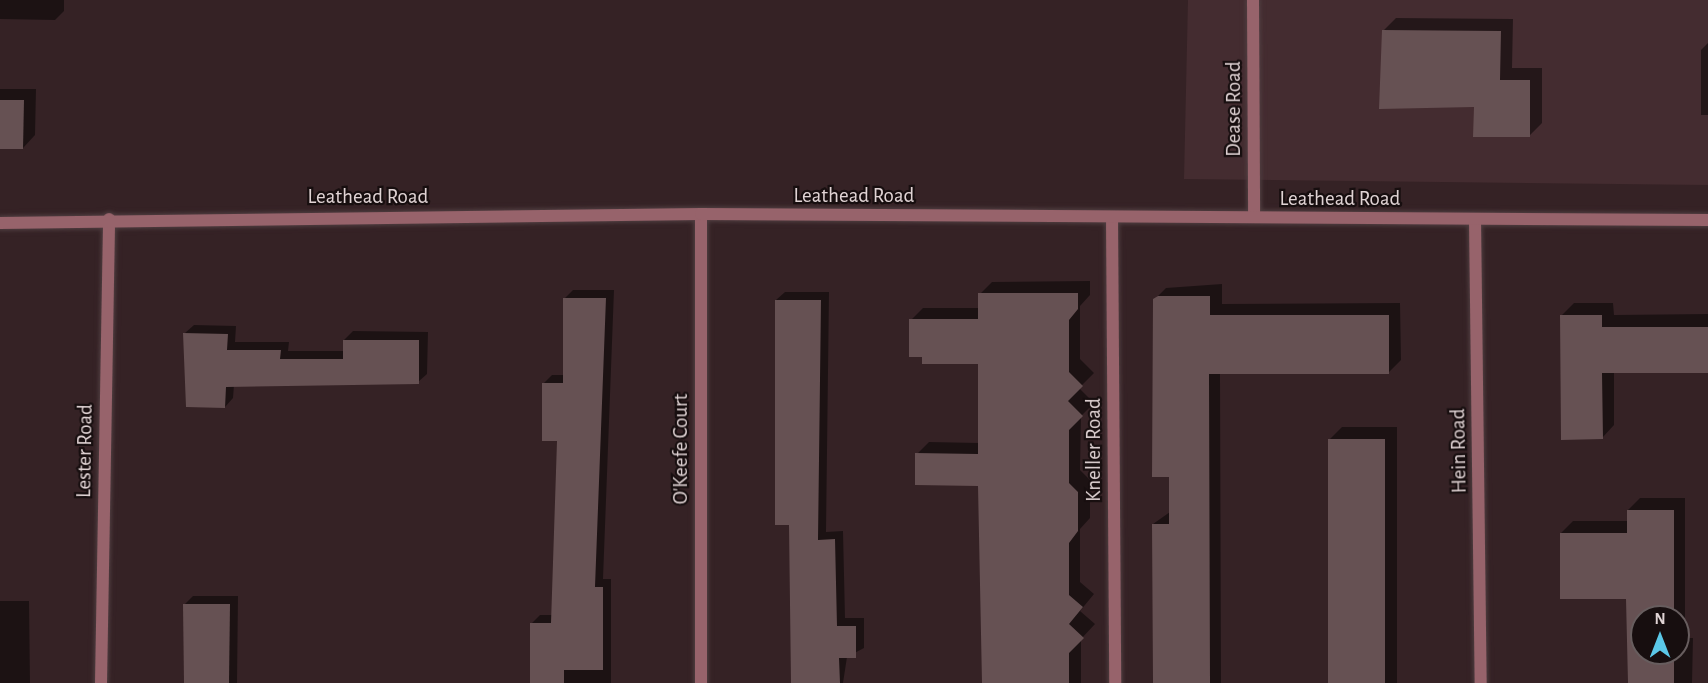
<!DOCTYPE html>
<style>
body{margin:0}
#map{position:relative;width:1708px;height:683px;overflow:hidden;background:#352225;font-family:"Alegreya Sans",sans-serif}
div>[style]{position:absolute}
[style*='--x']{left:calc(var(--x)*1px);top:calc(var(--y)*1px);width:calc(var(--w)*1px);rotate:calc(var(--a)*1deg)}
.built>*{inset:0;background:#442c30}
.shadow>*{inset:0;background:#0007}
.building>*{inset:0;background:#665153}
.roads{filter:drop-shadow(0 0 2px #503e41) drop-shadow(0 0 2px #503e41)}
.minor>*{height:12px;margin:-6px;padding:0 6px;transform-origin:6px;border-radius:6px;background:#97636b}
.tertiary>*{height:12px;margin:-6px;padding:0 6px;transform-origin:6px;border-radius:6px;background:#97636b}
span{translate:-50% -50%;white-space:nowrap;text-align:center;line-height:1.15;-webkit-text-stroke:4.5px #170e0f;paint-order:stroke}
.street-label{font-size:21px;color:#e0d3d4}
.north{position:absolute;left:1630px;top:605px;width:60px;height:60px;box-sizing:border-box;background:#170e0f;border:2px solid #675d5e;border-radius:50%;rotate:0deg;font-size:16px;font-weight:700;line-height:24px;text-align:center;color:#e0d3d4}
.north::after{content:'';display:block;margin:auto;width:21px;height:27px;background:#5bc7e7;clip-path:polygon(50% 0,100% 100%,50% 72%,0 100%)}
</style>
<div id="map">
<div class="built">
<div style="clip-path:polygon(1188px 0,1708px 0,1708px 185px,1184px 179px)"></div>
</div>
<div class="shadow">
<div style="clip-path:polygon(0 0,64px 0,64px 11px,55px 20px,0 19px)"></div>
<div style="clip-path:polygon(1396px 18px,1513px 19px,1512px 68px,1542px 68px,1542px 123px,1529px 136px,1383px 31px)"></div>
<div style="clip-path:polygon(1708px 43px,1708px 115px,1701px 115px,1701px 50px)"></div>
<div style="clip-path:polygon(0 89px,36px 89px,35px 135px,23px 148px,0 148px)"></div>
<div style="clip-path:polygon(1090px 281px,1090px 295px,1080px 306px,1080px 359px,1094px 373px,1079px 388px,1094px 403px,1081px 416px,1080px 470px,1090px 480px,1090px 518px,1080px 529px,1080px 582px,1094px 594px,1080px 611px,1095px 624px,1081px 639px,1081px 683px,983px 683px,980px 485px,917px 454px,929px 442px,980px 443px,980px 362px,911px 320px,923px 308px,980px 308px,980px 294px,992px 282px)"></div>
<div style="clip-path:polygon(1222px 284px,1222px 304px,1400px 303px,1401px 360px,1389px 372px,1220px 372px,1221px 683px,1155px 683px,1153px 524px,1170px 512px,1170px 475px,1154px 300px,1166px 288px)"></div>
<div style="clip-path:polygon(573px 290px,614px 290px,603px 579px,611px 579px,611px 683px,531px 683px,531px 624px,540px 615px,553px 615px,559px 439px,544px 383px,552px 375px,565px 375px,564px 299px)"></div>
<div style="clip-path:polygon(785px 292px,829px 292px,826px 532px,843px 531px,845px 618px,864px 618px,864px 648px,847px 657px,843px 683px,792px 683px,790px 524px,776px 300px)"></div>
<div style="clip-path:polygon(1574px 303px,1613px 303px,1614px 315px,1708px 314px,1708px 371px,1614px 372px,1614px 425px,1602px 438px,1561px 316px)"></div>
<div style="clip-path:polygon(194px 325px,236px 326px,235px 342px,289px 342px,288px 351px,344px 351px,344px 340px,353px 331px,428px 332px,427px 374px,418px 382px,234px 385px,233px 398px,225px 407px,185px 333px)"></div>
<div style="clip-path:polygon(1342px 427px,1397px 427px,1397px 683px,1330px 683px,1329px 440px)"></div>
<div style="clip-path:polygon(evenodd,1640px 498px,1685px 498px,1685px 638px,1693px 638px,1692px 683px,1628px 683px,1628px 598px,1561px 533px,1573px 521px,1628px 521px,1628px 510px,1640px 498px,1642px 617px,1678px 617px,1678px 653px,1642px 653px,1642px 617px)"></div>
<div style="clip-path:polygon(193px 596px,238px 596px,237px 683px,185px 683px,184px 605px)"></div>
<div style="clip-path:polygon(0 601px,29px 601px,30px 683px,0 683px)"></div>
</div>
<div class="building">
<div style="clip-path:polygon(1382px 30px,1501px 31px,1500px 80px,1530px 80px,1530px 137px,1473px 137px,1474px 107px,1379px 109px)"></div>
<div style="clip-path:polygon(0 100px,24px 100px,23px 149px,0 149px)"></div>
<div style="clip-path:polygon(978px 293px,1078px 293px,1078px 309px,1069px 320px,1069px 372px,1083px 386px,1068px 401px,1083px 416px,1069px 430px,1069px 483px,1078px 492px,1078px 531px,1069px 543px,1069px 595px,1083px 607px,1069px 624px,1084px 638px,1069px 653px,1069px 683px,982px 683px,978px 486px,915px 485px,915px 453px,978px 454px,978px 364px,922px 364px,922px 357px,909px 357px,909px 319px,978px 319px)"></div>
<div style="clip-path:polygon(1158px 296px,1210px 296px,1210px 315px,1389px 315px,1389px 374px,1209px 374px,1210px 683px,1153px 683px,1152px 524px,1169px 524px,1169px 477px,1152px 477px,1153px 299px)"></div>
<div style="clip-path:polygon(563px 298px,606px 298px,595px 587px,603px 587px,603px 670px,564px 670px,564px 683px,530px 683px,530px 623px,551px 623px,557px 441px,542px 441px,542px 383px,563px 383px)"></div>
<div style="clip-path:polygon(775px 300px,821px 300px,818px 540px,835px 539px,837px 626px,856px 626px,856px 658px,839px 658px,840px 683px,791px 683px,789px 525px,775px 525px)"></div>
<div style="clip-path:polygon(1560px 315px,1602px 315px,1602px 327px,1708px 327px,1708px 373px,1602px 373px,1603px 439px,1561px 440px)"></div>
<div style="clip-path:polygon(183px 333px,228px 334px,227px 350px,281px 350px,280px 359px,343px 359px,343px 340px,419px 340px,419px 384px,226px 387px,225px 408px,186px 407px)"></div>
<div style="clip-path:polygon(1328px 439px,1385px 439px,1385px 683px,1328px 683px)"></div>
<div style="clip-path:polygon(1627px 510px,1674px 510px,1674px 617px,1642px 617px,1642px 653px,1674px 653px,1674px 683px,1628px 683px,1626px 599px,1560px 599px,1560px 533px,1627px 533px)"></div>
<div style="clip-path:polygon(183px 604px,230px 604px,229px 683px,184px 683px)"></div>
</div>
<div class="roads">
<div class="minor">
<div style="--x:1253;--y:0;--w:217;--a:89.7"></div>
<div style="--x:1112;--y:217;--w:466;--a:89.6"></div>
<div style="--x:1475;--y:219;--w:464;--a:89.3"></div>
<div style="--x:101;--y:683;--w:464;--a:-89"></div>
<div style="--x:701;--y:683;--w:469;--a:-90"></div>
</div>
<div class="tertiary">
<div style="--x:0;--y:223;--w:701;--a:-0.74"></div>
<div style="--x:701;--y:214;--w:1007;--a:0.34"></div>
</div>
</div>
<div class="street-label">
<span style="left:1234px;top:109px;rotate:-90deg">Dease Road</span>
<span style="left:854px;top:196px">Leathead Road</span>
<span style="left:368px;top:197px">Leathead Road</span>
<span style="left:1340px;top:199px">Leathead Road</span>
<span style="left:681px;top:449px;rotate:-90deg">O'Keefe Court</span>
<span style="left:1094px;top:450px;rotate:-90deg">Kneller Road</span>
<span style="left:85px;top:451px;rotate:-89deg">Lester Road</span>
<span style="left:1459px;top:451px;rotate:-91deg">Hein Road</span>
</div>
<div class="north">N</div>
</div>
